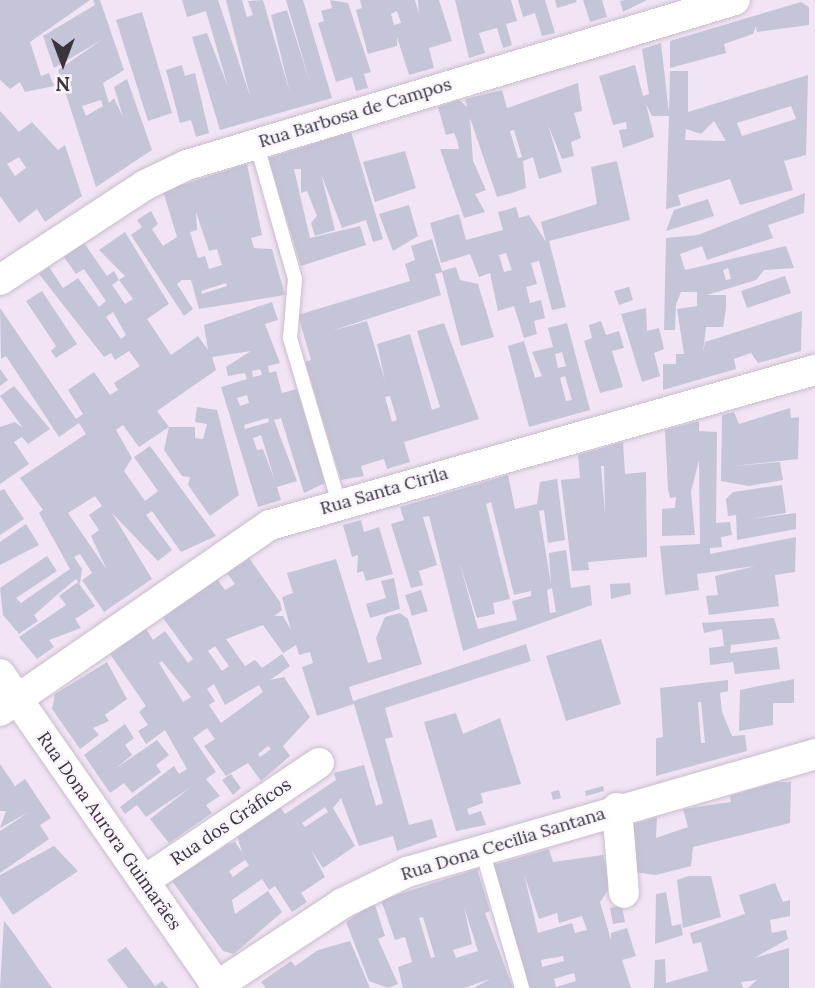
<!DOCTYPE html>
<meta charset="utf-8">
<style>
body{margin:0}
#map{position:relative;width:815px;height:988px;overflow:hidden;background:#f1e4f4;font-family:Lora,serif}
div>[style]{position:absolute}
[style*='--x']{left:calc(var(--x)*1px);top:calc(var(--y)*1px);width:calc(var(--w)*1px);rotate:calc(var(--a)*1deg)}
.building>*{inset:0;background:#c5c5d8}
.roads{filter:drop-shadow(0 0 2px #c8bccc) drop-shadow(0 0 2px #c8bccc)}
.lane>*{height:14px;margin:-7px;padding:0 7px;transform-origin:7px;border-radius:7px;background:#fff}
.street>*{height:30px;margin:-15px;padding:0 15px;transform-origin:15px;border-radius:15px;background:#fff}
span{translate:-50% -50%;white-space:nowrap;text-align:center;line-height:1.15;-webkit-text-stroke:5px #fbf3fd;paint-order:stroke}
.street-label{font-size:18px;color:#3a353b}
.north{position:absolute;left:28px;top:28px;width:70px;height:70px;-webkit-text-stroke:5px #fbf3fd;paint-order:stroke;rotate:180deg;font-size:19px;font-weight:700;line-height:28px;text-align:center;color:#3a353b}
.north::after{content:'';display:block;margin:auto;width:24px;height:32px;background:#3a353b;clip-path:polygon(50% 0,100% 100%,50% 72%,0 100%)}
</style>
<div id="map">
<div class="building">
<div style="clip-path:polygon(0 0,90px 0,30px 42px,41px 76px,49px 73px,54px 86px,25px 92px,20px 82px,10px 89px,0 80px)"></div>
<div style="clip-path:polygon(evenodd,93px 0,100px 0,124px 70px,103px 83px,109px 103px,114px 98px,123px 117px,114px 87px,127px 79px,152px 150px,96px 187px,58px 70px,103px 39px,54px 68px,43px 36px,95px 5px,93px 0,101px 100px,103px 106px,86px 116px,82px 106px,101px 100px)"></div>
<div style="clip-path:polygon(182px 0,218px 0,250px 96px,226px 0,242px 0,247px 17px,253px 15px,248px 1px,263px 0,290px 93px,271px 15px,287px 10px,310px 83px,286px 0,303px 0,332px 98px,220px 130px,192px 37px,207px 33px,228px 87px,206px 11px,187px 17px)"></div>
<div style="clip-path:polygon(330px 0,348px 3px,371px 72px,364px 74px,368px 88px,356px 91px,352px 77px,336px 82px,318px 23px,324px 21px,321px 11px,332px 8px)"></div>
<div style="clip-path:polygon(evenodd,360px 0,415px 0,419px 14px,418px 0,439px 0,452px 41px,429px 48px,434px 68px,409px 75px,397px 37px,397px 46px,368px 54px,356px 10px,362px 8px,360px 0,397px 11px,401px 23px,394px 25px,391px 14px,397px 11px)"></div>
<div style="clip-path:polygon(455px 0,511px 0,517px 21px,506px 24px,512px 45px,503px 48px,497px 28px,479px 33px,485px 53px,469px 58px)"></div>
<div style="clip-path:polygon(518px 0,545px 0,555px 33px,542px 36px,535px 13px,523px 17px)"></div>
<div style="clip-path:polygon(555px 0,576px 0,577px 2px,557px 8px)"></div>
<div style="clip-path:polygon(583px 0,602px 0,607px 17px,590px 22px)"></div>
<div style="clip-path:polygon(647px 0,623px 12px,620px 1px,624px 0)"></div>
<div style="clip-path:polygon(801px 2px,809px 7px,809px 25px,757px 32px,756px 26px,753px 34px,724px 44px,726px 53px,670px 68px,670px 41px)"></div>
<div style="clip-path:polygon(142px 12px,172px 113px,148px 121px,116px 20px)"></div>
<div style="clip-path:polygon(evenodd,661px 43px,669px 113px,670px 71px,688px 71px,688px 112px,808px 75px,806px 155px,784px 161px,793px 190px,740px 205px,730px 179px,678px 195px,681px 205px,666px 209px,669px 116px,652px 116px,646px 104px,654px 137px,623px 148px,619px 130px,627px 129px,626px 122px,613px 125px,599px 76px,635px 65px,643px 96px,649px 94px,642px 49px,661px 43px,791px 106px,796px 119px,742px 136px,737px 123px,791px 106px,661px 43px,714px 121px,726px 141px,685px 140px,686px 129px,701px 134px,714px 121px)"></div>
<div style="clip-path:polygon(182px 65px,185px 76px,195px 73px,209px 133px,196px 137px,191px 120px,180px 123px,166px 70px)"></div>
<div style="clip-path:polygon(evenodd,578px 83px,582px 111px,574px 113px,581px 138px,571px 142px,574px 156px,562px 159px,548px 125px,562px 172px,539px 179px,533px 157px,523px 161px,526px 188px,512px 193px,497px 197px,470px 118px,473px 161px,486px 190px,475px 194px,485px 212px,464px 218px,440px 149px,459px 149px,457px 140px,454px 133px,446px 135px,438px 107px,459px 100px,467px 107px,465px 99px,502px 90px,507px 108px,578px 83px,514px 130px,522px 157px,518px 158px,510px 131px,514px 130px)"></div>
<div style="clip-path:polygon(evenodd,0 111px,19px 132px,32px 122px,58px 150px,65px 145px,82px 196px,45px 222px,37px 209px,19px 223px,0 196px,0 111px,19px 157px,26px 168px,15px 176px,7px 164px,19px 157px)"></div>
<div style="clip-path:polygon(351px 132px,383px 239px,373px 242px,366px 220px,342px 228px,321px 174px,335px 230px,315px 236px,311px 223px,317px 216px,307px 191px,301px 193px,301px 169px,294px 169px,310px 238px,360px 226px,366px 245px,301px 266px,268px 158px)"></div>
<div style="clip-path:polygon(405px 151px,416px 188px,375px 202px,363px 162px)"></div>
<div style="clip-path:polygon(evenodd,617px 161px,630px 220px,549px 241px,566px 307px,552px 310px,539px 261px,531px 263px,537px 284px,526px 287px,530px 303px,541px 300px,545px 318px,534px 321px,537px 334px,524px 338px,514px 306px,498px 311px,490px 273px,479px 277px,470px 254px,441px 263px,430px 223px,459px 214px,466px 240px,503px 230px,498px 212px,516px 207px,519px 218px,529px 215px,546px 242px,541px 222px,597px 204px,591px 167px,617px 161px,506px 253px,512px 270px,504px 272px,499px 255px,506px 253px)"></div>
<div style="clip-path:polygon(evenodd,247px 164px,262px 235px,251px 238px,254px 248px,272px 249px,285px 295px,199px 309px,191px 280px,182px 280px,177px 284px,193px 309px,184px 316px,131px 235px,142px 227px,137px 220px,151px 211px,158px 224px,152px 229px,163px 246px,177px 237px,163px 191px,247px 164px,196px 212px,209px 251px,217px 249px,222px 265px,209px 269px,205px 256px,198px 258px,190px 232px,197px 230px,196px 212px,247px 164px,226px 283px,227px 286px,202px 294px,201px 291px,226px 283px)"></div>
<div style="clip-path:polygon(evenodd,805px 193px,804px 213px,768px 225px,773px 238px,707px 260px,702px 246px,680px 254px,685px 270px,786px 246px,794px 268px,764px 270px,756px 280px,707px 295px,726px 295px,726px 309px,723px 327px,706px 327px,703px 353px,705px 342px,802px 311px,801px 351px,758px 363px,751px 353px,734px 359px,736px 369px,663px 390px,663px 364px,676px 364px,676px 354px,684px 354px,677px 309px,697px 306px,697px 292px,681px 292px,676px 304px,675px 330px,664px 330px,666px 238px,698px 235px,805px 193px,728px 268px,731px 279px,726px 280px,723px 270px,728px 268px)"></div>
<div style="clip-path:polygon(708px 199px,714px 216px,666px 231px,674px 210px)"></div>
<div style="clip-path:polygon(409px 205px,418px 236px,393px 251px,379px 214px)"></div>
<div style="clip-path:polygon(evenodd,125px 232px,169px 304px,147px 319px,171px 355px,198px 336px,208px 350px,204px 325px,272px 302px,278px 320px,265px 324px,280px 363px,268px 366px,269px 373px,276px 371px,282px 393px,297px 389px,325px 483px,304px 493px,281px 418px,274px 420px,297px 481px,277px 487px,281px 500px,258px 507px,221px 387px,247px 379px,245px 373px,228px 376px,226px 367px,251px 351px,212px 357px,216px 370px,157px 411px,169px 427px,195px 427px,195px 438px,203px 439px,207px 424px,195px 422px,197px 407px,217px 410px,239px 495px,210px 516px,188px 485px,190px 477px,182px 476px,164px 450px,169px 427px,139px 447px,123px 425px,116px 430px,132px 458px,124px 471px,145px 501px,158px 491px,134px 457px,150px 446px,216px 536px,181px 552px,152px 511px,146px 515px,172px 550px,158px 561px,112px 513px,152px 579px,104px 612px,82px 580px,92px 573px,80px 554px,74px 557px,82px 569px,80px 584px,76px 579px,58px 594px,34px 615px,38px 621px,19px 634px,3px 615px,0 588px,47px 556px,57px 571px,16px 598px,21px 603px,70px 569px,39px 513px,43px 510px,20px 478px,86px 434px,79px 423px,59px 437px,6px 356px,1px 359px,0 308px,76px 419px,83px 414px,68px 390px,94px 372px,110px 395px,118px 390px,114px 383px,140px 366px,129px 351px,115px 360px,111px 353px,104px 357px,39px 274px,49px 267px,63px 288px,78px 278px,99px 307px,106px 301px,84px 269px,76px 274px,64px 257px,84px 243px,107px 276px,114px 271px,119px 280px,125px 276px,99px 250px,125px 232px,119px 280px,133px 299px,125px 304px,112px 285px,119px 280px,125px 232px,113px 312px,126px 335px,121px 339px,106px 317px,113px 312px,125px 232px,260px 369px,262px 375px,253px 377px,252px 371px,260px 369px,125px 232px,247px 395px,249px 403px,240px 406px,237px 398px,247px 395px,125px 232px,268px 418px,269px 422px,245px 429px,244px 425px,268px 418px,125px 232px,261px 435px,275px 481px,263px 449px,257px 450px,253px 438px,261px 435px,125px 232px,95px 496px,102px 506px,89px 515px,99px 530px,91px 536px,107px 570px,68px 513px,95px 496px)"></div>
<div style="clip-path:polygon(evenodd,432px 239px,442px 271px,456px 267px,460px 280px,478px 284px,494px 337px,461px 346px,442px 272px,435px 274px,441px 295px,331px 331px,367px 321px,385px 381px,377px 344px,410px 334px,432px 410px,440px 407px,417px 331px,444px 323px,479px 419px,404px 442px,410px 462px,387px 469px,384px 459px,361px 466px,364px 476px,341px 480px,305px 362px,311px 360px,298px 315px,410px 281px,405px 264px,415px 260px,411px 246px,432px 239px,390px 396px,397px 420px,392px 422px,385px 397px,390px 396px)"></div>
<div style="clip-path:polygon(785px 276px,791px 293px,747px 308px,741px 291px)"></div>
<div style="clip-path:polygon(629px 287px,633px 300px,619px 305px,614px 291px)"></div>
<div style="clip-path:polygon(42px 291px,77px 344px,56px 358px,51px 351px,56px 346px,26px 301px)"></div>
<div style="clip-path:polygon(646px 308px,647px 331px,659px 328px,664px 349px,654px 353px,660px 376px,642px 382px,621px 314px)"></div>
<div style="clip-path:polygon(601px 321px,606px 335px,619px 331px,624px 348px,612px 351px,623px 387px,600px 393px,584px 341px,592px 338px,589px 325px)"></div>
<div style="clip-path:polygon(evenodd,567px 323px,590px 410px,529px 427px,508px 346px,524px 341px,535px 378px,542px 376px,532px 352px,553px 347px,548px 328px,567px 323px,562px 352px,566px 366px,558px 368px,555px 354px,562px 352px,567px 323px,565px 376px,572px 400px,566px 401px,560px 378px,565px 376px)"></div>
<div style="clip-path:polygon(0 369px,8px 380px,0 386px)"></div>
<div style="clip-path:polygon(14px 386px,50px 429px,28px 444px,22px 437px,14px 442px,29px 464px,0 484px,0 427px,15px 422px,23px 428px,0 396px)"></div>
<div style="clip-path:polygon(790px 408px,791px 418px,799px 417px,798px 459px,734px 466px,780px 462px,783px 480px,749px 486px,721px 481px,722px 415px,734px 412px,739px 424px)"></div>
<div style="clip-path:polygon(699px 421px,699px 431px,717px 432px,716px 523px,730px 522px,732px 535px,721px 537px,722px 547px,710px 548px,710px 554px,796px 537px,795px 572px,775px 575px,779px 606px,709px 615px,706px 596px,718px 595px,715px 576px,755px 566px,697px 574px,699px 590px,665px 595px,660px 546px,700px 544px,699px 460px,691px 492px,695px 535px,662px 536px,662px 509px,675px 508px,676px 497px,670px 498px,668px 489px,665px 430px)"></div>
<div style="clip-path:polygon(evenodd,623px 442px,625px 474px,646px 472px,647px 557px,588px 562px,589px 570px,572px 571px,561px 480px,580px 478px,578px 455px,623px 442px,601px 466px,604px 466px,605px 515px,601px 466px)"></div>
<div style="clip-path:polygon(evenodd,508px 475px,515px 509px,537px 504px,540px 482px,557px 479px,565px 540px,548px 543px,544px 510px,539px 511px,551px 584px,549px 553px,566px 550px,571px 588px,590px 585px,592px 605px,463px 651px,429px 516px,423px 517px,437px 565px,419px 571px,423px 585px,411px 588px,391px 524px,404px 520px,400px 507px,508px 475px,491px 502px,514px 595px,531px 591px,531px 596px,512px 601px,517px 620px,478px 629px,459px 561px,477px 618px,495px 614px,493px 603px,510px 599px,486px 504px,491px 502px,508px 475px,552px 588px,556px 612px,550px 613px,547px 590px,552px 588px)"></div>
<div style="clip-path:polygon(782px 485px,786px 513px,751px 519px,796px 513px,796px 529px,737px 540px,736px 515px,728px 516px,726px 499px,733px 492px)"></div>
<div style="clip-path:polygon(4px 489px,24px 519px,0 535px,0 491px)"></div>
<div style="clip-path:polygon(361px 520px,364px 532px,379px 527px,393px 574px,366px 581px,363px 571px,357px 573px,358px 555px,352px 557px,343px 525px)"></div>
<div style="clip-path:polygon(26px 524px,39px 545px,0 565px,0 542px)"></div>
<div style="clip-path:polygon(evenodd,249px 558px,280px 602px,282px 610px,274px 616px,283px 616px,291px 630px,282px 597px,293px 593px,287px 573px,336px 559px,368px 663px,382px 659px,376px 638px,385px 617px,400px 613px,408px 619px,422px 664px,349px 687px,353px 701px,526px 644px,531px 661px,385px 708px,393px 737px,385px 739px,409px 825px,432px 819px,437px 837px,397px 851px,393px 836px,359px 846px,341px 798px,333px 808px,355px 846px,323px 868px,311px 850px,325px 877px,301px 893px,307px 902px,292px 912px,275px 886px,269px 890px,262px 879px,232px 900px,235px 914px,268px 891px,282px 912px,234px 954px,223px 951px,172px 881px,228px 844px,235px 842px,242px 852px,237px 836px,279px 806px,285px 814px,336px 780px,334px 773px,364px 765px,376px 806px,383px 803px,354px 704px,317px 716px,302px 667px,313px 663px,310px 652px,299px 655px,296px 645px,283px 653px,263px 625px,226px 639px,245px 666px,255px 660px,262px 668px,282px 654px,290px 666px,270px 680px,284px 677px,310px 717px,283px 746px,290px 756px,261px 781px,248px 763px,226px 776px,204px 746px,215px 739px,207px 728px,193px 738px,216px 772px,206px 779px,220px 796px,206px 805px,212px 813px,169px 843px,150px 819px,191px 787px,146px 817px,137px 805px,125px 814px,120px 807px,174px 766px,179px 774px,187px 769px,165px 730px,146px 744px,138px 731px,148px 725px,139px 712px,146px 706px,110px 654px,146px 629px,153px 640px,165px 631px,188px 663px,193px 659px,163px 618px,217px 579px,225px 590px,235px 584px,227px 573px,249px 558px,215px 646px,229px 666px,222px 671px,208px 651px,215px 646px,249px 558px,162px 661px,191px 697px,183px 702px,159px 663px,162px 661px,249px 558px,214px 684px,225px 705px,259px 685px,263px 692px,221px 723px,209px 705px,215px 701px,207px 689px,214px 684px,249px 558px,268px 746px,271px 749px,260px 757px,258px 754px,268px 746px,249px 558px,325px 807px,328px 812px,305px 827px,302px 823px,325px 807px,249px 558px,245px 860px,249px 865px,233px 877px,229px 871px,245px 860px)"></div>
<div style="clip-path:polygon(394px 578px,400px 609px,370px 618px,366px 604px,386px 598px,381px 581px)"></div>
<div style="clip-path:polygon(78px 582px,95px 606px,75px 619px,81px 628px,49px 640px,54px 647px,37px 659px,19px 637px,66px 605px,59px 596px)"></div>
<div style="clip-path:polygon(630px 583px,631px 594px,611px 599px,610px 584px)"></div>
<div style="clip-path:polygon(421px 590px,428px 611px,412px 616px,405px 595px)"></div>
<div style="clip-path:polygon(774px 618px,780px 639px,731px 645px,730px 653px,777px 647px,780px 669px,735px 674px,733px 662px,710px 665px,709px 648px,724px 646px,722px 629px,704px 633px,702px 623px)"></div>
<div style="clip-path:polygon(601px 639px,621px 704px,566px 721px,546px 656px)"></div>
<div style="clip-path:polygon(107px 662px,127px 699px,105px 715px,109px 721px,93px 728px,99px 735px,80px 749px,52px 709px,55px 694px)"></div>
<div style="clip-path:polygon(794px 679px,794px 703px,773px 703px,773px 725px,739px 731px,740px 690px)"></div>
<div style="clip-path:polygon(evenodd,728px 680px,728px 691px,720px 693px,722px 712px,732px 736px,745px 735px,747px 751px,656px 776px,656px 738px,663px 737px,660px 688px,728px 680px,698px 702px,701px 702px,705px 743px,701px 743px,698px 702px)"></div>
<div style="clip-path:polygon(456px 713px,463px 734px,500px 718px,521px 784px,481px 793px,483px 803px,467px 809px,469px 815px,481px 811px,486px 825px,456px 831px,424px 722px)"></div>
<div style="clip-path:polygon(125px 724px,134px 738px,125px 745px,132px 755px,115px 769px,157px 740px,169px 755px,156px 765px,161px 772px,132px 793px,124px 783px,110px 793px,84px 755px)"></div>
<div style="clip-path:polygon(0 764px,15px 786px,25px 779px,51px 818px,40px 825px,49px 839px,0 873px,0 831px,29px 812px,0 828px,6px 811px,0 811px)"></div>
<div style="clip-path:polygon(231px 774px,241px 788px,233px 795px,222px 780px)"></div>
<div style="clip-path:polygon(777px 782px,791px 782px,790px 823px,693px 847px,691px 866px,656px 875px,634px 872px,631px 825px,657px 817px,656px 838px,688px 827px,683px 809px,731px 802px,730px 796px)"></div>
<div style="clip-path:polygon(603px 786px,604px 791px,586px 796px,585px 791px)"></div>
<div style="clip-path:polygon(559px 790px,561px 798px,553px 800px,551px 792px)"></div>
<div style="clip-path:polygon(54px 846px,78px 871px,13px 915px,0 896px,0 875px)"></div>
<div style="clip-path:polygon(evenodd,549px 849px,553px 862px,603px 855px,611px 886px,600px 902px,611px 940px,611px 933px,627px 928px,636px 956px,622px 960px,631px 988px,529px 988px,493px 865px,549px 849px,524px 874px,539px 919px,557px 913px,559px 923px,582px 916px,587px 930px,575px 933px,572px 923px,538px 933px,524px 874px,549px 849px,563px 956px,564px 961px,542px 967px,541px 960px,563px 956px,549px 849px,574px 973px,576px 981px,556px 987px,554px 979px,574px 973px)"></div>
<div style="clip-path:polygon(evenodd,477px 869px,490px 911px,485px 913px,513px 988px,474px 988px,490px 979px,464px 988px,403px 988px,398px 967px,412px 962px,405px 937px,395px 940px,381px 900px,477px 869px,464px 907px,478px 951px,456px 958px,453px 950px,472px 944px,464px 907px,477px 869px,423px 917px,435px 957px,431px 958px,419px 918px,423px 917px)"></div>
<div style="clip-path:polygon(689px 876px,711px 876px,721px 917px,683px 928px,677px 880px)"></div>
<div style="clip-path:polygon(775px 883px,783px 902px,790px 900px,790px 916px,770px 920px,772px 933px,786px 930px,788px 939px,754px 958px,789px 948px,789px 988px,748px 988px,757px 980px,741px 982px,743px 988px,654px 988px,655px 960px,665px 959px,666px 983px,708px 971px,701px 942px,693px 944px,690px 933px,745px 914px,739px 895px)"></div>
<div style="clip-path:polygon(666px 892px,672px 926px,681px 924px,683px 935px,655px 944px,656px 894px)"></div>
<div style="clip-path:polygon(374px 902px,385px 936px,378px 939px,398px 984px,388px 988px,369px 981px,346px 922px)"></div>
<div style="clip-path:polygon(622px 906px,625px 922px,613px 924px,610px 908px)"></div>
<div style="clip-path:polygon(4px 921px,12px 931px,52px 988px,0 988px)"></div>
<div style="clip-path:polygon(350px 941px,370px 988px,266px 988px,261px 982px,291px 961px,295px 966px,318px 950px)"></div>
<div style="clip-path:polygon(126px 947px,155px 986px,162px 981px,168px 988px,128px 988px,107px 960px)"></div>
</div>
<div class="roads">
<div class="lane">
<div style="--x:256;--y:142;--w:142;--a:74.1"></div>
<div style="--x:295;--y:279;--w:59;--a:94.8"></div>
<div style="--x:290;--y:338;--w:172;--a:73.5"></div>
<div style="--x:482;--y:850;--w:144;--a:73.8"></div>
</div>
<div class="street">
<div style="--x:0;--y:280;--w:173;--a:-33.2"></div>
<div style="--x:145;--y:185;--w:47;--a:-25.5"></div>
<div style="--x:187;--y:165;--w:572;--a:-16.76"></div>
<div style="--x:0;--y:674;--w:382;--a:55.2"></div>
<div style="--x:0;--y:711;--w:328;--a:-34.6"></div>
<div style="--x:270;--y:525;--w:567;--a:-15.88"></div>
<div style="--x:617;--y:808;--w:85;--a:85.3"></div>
<div style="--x:144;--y:881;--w:211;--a:-34"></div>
<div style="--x:214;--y:988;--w:154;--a:-33.4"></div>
<div style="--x:343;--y:903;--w:71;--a:-25.8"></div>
<div style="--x:407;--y:872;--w:425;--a:-16.1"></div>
</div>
</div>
<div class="street-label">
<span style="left:355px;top:113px;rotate:-17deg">Rua Barbosa de Campos</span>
<span style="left:384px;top:491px;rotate:-16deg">Rua Santa Cirila</span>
<span style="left:231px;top:822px;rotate:-34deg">Rua dos Gráficos</span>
<span style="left:109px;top:831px;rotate:55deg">Rua Dona Aurora Guimarães</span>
<span style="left:503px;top:844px;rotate:-17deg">Rua Dona Cecilia Santana</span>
</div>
<div class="north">N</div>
</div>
